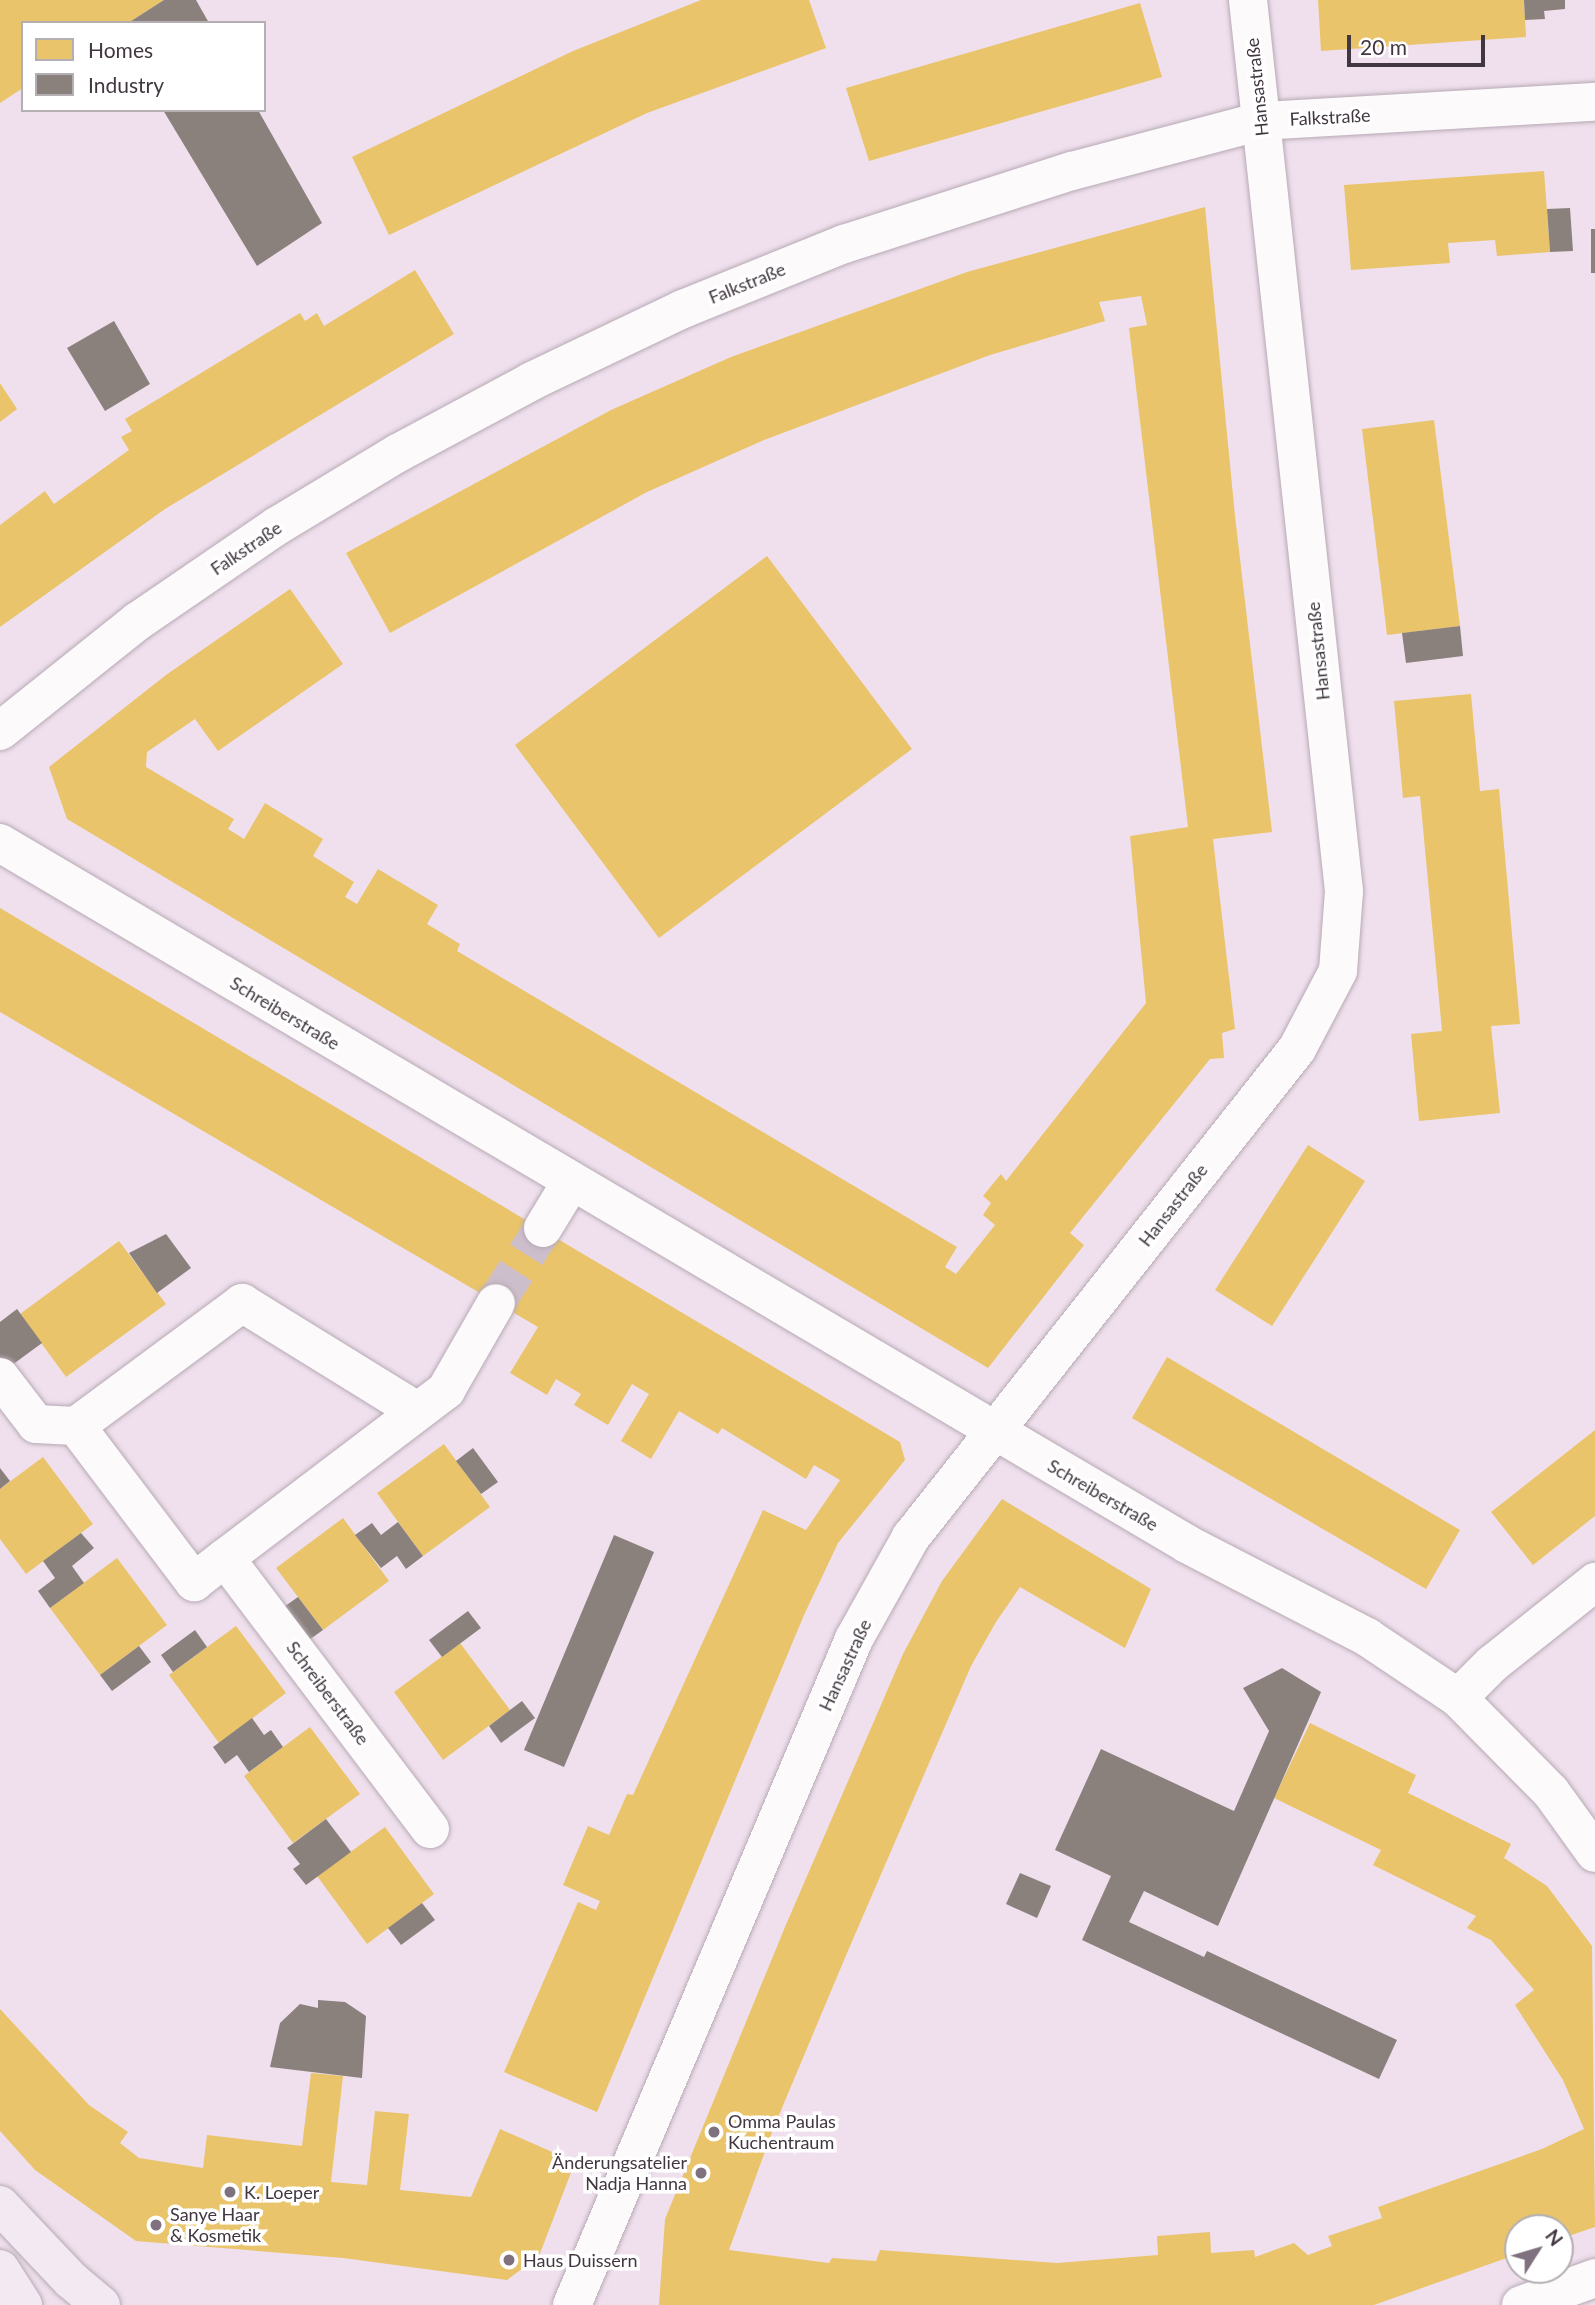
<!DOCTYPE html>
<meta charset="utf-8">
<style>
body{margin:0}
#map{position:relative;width:1595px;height:2305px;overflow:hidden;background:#f0e0ee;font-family:Lato,sans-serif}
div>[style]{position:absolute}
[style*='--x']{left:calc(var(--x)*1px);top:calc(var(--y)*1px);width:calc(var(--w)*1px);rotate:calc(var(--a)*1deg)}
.homes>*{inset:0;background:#e9c46a}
.industry>*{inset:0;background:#8a817c}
.minor-tunnel>*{height:38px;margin-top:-19px;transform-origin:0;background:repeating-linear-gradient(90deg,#cdbecb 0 38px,transparent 0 57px)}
.roads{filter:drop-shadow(0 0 2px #b6aab4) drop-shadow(0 0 2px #b6aab4)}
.minor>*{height:38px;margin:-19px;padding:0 19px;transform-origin:19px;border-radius:19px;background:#fdfafc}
.major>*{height:38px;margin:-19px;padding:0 19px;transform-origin:19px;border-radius:19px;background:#f3e9f2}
.dots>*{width:19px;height:19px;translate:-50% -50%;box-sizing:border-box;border:4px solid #fff;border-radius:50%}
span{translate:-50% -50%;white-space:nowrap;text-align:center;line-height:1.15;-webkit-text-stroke:7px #fff;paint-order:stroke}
.street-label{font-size:18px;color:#423741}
.poi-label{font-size:18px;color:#423741}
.left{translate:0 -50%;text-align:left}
.right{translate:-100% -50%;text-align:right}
.legend{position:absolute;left:21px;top:21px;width:245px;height:91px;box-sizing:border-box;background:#fff;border:2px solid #b3afb3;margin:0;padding:9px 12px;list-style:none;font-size:21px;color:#423741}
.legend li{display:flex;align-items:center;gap:14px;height:35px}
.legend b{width:35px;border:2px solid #b3afb3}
.north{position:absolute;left:1504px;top:2214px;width:70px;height:70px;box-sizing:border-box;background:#fff;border:2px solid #b3afb3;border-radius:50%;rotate:53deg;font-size:19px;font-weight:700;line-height:28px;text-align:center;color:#423741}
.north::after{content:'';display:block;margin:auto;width:24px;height:32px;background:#7f727e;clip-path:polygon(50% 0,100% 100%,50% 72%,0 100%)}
.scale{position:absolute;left:1347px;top:35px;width:138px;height:32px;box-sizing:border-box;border:4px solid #423741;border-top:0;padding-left:9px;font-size:21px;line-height:24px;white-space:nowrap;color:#423741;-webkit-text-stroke:5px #fff;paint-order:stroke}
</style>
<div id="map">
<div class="homes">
<div style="clip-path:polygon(0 0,164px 0,128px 23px,23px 23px,23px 88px,0 103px)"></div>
<div style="clip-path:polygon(701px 0,809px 0,826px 48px,647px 113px,389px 235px,352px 157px,573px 51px)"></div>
<div style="clip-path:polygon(1318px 0,1524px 0,1526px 37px,1321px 51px)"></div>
<div style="clip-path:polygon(1140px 3px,1162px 77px,869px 161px,846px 88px)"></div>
<div style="clip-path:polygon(1544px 171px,1550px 252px,1497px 256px,1495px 240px,1448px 243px,1450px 263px,1351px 270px,1344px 185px)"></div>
<div style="clip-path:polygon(1205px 207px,1235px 516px,1272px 832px,1213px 839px,1235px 1029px,1222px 1033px,1224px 1058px,1210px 1059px,1070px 1233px,1084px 1245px,988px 1368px,67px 819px,49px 767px,166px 675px,290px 589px,343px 664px,218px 751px,195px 719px,147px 752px,146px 767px,234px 819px,228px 829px,244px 839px,265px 803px,323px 839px,313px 856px,354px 882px,345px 897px,357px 904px,378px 869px,438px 905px,427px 924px,460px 944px,457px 951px,957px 1247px,945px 1267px,956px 1274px,995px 1225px,983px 1215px,991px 1203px,983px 1196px,1001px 1174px,1006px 1181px,1146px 1003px,1130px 836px,1188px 827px,1129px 328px,1147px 325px,1141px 296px,1099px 302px,1105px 321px,990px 355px,764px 440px,647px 492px,390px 633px,346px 553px,611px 410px,731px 357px,967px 272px)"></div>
<div style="clip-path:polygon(415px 270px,454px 334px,165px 509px,0 627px,0 525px,45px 491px,54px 504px,129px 450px,121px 437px,132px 431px,125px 419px,300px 313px,305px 321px,317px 313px,324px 326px)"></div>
<div style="clip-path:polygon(0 383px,17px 409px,0 422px)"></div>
<div style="clip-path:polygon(1434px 420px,1460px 626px,1387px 635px,1362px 429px)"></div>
<div style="clip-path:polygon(767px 556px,912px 749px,659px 938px,515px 745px)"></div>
<div style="clip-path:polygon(1471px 694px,1480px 791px,1499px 789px,1520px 1024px,1491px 1026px,1500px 1113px,1419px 1121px,1411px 1034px,1442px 1031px,1420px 796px,1403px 798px,1394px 701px)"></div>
<div style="clip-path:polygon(0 908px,900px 1442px,905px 1460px,838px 1543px,804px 1615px,597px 2112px,504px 2072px,578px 1902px,596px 1910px,600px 1901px,563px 1885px,588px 1826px,609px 1835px,627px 1794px,633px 1795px,763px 1510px,806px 1530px,840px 1480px,814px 1465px,806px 1479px,722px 1428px,718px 1434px,679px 1411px,651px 1459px,621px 1441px,649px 1394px,632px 1384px,608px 1425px,574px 1405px,581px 1394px,556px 1379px,547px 1395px,510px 1373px,538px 1327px,0 1012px)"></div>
<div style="clip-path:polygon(1308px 1145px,1365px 1181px,1272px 1326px,1215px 1290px)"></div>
<div style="clip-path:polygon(119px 1241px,166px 1304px,66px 1377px,20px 1314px)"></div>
<div style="clip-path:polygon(1167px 1357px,1460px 1530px,1426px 1589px,1132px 1418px)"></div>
<div style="clip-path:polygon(1595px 1430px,1595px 1516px,1533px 1565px,1491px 1512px)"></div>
<div style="clip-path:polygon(444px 1444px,490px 1507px,423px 1556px,377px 1493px)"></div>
<div style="clip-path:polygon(43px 1457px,93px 1524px,26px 1574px,0 1539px,0 1489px)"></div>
<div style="clip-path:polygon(1002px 1499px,1151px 1589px,1125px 1648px,1020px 1587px,996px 1622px,971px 1666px,847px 1953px,774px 2127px,729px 2250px,829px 2263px,832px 2258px,876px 2261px,880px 2250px,1057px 2263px,1158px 2255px,1157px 2236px,1210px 2232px,1211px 2253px,1254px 2250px,1255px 2257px,1294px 2243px,1308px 2255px,1332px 2246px,1328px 2236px,1382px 2218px,1378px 2207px,1542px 2149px,1584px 2129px,1563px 2080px,1515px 2005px,1534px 1990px,1491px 1940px,1467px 1928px,1476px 1916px,1373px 1865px,1381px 1850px,1274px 1798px,1310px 1723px,1416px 1775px,1408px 1793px,1511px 1844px,1504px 1858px,1547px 1886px,1592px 1946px,1595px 2227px,1560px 2239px,1560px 2228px,1518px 2228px,1518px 2254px,1374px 2305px,659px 2305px,665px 2219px,785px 1927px,903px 1654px,942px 1581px)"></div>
<div style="clip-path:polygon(343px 1518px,389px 1581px,323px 1630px,276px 1568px)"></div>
<div style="clip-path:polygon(117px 1558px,167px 1625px,100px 1675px,50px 1608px)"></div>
<div style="clip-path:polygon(236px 1626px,286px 1693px,219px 1743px,169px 1675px)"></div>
<div style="clip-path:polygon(460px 1643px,510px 1710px,443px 1760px,394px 1692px)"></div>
<div style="clip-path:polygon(310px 1727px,360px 1794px,293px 1843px,244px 1776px)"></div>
<div style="clip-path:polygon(385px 1827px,434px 1894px,367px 1944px,317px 1876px)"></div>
<div style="clip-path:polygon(0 2009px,89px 2105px,128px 2132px,120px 2143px,139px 2158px,203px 2168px,207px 2135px,302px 2146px,311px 2073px,343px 2076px,331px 2182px,367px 2185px,375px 2111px,409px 2114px,400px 2190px,471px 2197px,500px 2129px,575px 2162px,539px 2256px,507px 2280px,343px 2258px,136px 2241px,35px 2170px,0 2131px)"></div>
</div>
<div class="industry">
<div style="clip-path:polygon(164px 0,196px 0,209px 23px,128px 23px)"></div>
<div style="clip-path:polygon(1524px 0,1565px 0,1565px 9px,1544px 11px,1545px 19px,1525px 20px)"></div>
<div style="clip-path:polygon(163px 110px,258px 110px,322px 223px,257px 266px)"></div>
<div style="clip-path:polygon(1570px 208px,1573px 251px,1550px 252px,1547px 209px)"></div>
<div style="clip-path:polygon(1591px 229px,1595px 229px,1595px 273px,1591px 273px)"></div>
<div style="clip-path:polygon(114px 321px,150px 384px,105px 411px,67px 348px)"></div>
<div style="clip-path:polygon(1460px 626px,1463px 656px,1406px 663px,1402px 633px)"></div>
<div style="clip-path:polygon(166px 1234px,191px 1268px,157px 1293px,129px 1253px)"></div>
<div style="clip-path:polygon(17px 1309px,42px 1343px,8px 1368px,0 1357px,0 1322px)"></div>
<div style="clip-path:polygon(473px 1448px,498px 1482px,481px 1494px,456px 1461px)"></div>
<div style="clip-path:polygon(0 1468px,10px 1481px,0 1489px)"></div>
<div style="clip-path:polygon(398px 1522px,423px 1556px,406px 1569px,397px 1556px,381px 1568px,355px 1535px,372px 1523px,381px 1535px)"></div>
<div style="clip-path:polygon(81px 1533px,94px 1548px,72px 1566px,84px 1583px,50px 1608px,38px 1591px,55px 1578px,43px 1561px)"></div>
<div style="clip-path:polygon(614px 1535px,654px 1552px,564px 1767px,524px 1750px)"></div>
<div style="clip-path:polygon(298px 1597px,323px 1630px,306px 1642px,281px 1609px)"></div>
<div style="clip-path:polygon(468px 1611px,481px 1628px,442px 1657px,429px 1640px)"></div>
<div style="clip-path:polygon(195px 1630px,207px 1647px,173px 1672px,161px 1655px)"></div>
<div style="clip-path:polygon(139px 1646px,151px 1662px,112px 1691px,100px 1675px)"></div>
<div style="clip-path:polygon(1282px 1668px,1321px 1692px,1218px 1926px,1144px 1891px,1129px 1922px,1204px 1957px,1207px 1951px,1397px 2040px,1379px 2079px,1082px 1940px,1111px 1876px,1055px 1850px,1101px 1749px,1234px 1811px,1269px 1731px,1243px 1688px)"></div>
<div style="clip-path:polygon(522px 1701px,535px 1718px,501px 1743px,489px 1726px)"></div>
<div style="clip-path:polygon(252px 1718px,264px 1735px,271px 1730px,283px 1747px,249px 1772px,237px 1755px,225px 1764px,213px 1747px)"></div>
<div style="clip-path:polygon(326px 1819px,351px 1852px,306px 1885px,293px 1869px,300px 1864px,287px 1848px)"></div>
<div style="clip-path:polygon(1020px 1873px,1051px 1886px,1037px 1918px,1006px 1904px)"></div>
<div style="clip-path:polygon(422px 1903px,435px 1920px,401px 1945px,388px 1928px)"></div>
<div style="clip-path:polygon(318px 2000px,345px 2002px,366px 2016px,362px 2078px,270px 2067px,280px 2023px,300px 2004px,318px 2008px)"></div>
</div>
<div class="minor-tunnel">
<div style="--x:496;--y:1303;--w:89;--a:-57.9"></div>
</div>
<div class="roads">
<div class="minor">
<div style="--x:0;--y:731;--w:176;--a:-38.6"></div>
<div style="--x:138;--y:621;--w:168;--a:-34.4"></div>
<div style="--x:277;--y:526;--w:141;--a:-31.1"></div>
<div style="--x:398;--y:453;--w:152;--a:-28.2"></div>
<div style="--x:532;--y:381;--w:167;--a:-25.5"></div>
<div style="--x:683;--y:309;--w:174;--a:-22"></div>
<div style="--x:844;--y:244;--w:239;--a:-17.8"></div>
<div style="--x:1072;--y:171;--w:196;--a:-14.8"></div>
<div style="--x:1261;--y:121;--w:335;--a:-3.3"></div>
<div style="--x:0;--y:843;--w:1379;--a:30.56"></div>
<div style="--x:1187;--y:1544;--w:203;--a:27.3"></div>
<div style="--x:1367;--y:1637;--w:110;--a:33.8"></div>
<div style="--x:1458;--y:1698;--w:132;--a:45.3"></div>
<div style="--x:1551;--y:1792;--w:75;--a:54.2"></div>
<div style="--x:543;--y:1228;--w:54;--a:-58.7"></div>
<div style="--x:0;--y:1377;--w:59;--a:52.5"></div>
<div style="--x:36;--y:1424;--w:40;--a:2.9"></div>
<div style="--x:76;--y:1426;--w:207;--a:-36.5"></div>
<div style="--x:242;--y:1303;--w:206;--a:31.7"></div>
<div style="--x:76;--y:1426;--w:196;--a:52.9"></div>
<div style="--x:194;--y:1582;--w:39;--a:-38"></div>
<div style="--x:1458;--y:1698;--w:48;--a:-45"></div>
<div style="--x:1492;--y:1664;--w:132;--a:-38.5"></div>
<div style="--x:430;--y:1829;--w:340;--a:-127.1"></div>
<div style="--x:225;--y:1558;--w:278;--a:-37.2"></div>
<div style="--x:446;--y:1390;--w:100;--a:-60.1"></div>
<div style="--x:572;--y:2305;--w:723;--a:-67.05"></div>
<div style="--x:854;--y:1639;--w:117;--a:-60.8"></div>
<div style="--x:911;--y:1537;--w:622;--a:-51.66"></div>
<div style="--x:1297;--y:1049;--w:88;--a:-62.3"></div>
<div style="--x:1338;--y:971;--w:80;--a:-85.7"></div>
<div style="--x:1344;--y:891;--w:896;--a:-96.15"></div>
<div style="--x:1521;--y:2305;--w:79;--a:-20"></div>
</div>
<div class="major">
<div style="--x:0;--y:2205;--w:103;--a:46.6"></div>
<div style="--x:71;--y:2280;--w:39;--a:40"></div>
<div style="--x:0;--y:2269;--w:43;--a:57.4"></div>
</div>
</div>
<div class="dots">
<div style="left:714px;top:2132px;background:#7f727e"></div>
<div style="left:701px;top:2173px;background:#7f727e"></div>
<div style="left:230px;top:2192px;background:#7f727e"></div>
<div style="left:156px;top:2225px;background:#7f727e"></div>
<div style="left:509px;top:2260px;background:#7f727e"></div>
</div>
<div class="street-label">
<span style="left:1257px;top:87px;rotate:-96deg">Hansastraße</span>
<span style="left:1330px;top:117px;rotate:-3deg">Falkstraße</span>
<span style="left:747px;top:283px;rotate:-22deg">Falkstraße</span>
<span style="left:246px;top:548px;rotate:-34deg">Falkstraße</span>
<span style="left:1318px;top:651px;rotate:-96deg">Hansastraße</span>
<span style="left:285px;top:1013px;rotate:31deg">Schreiberstraße</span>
<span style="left:1173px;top:1205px;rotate:-52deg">Hansastraße</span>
<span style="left:1103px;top:1495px;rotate:30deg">Schreiberstraße</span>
<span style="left:845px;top:1665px;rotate:-65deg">Hansastraße</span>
<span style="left:328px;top:1693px;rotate:53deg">Schreiberstraße</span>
</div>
<div class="poi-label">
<span class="left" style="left:728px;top:2132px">Omma Paulas<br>Kuchentraum</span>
<span class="right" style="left:687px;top:2173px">Änderungsatelier<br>Nadja Hanna</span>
<span class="left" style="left:244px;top:2192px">K. Loeper</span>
<span class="left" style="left:170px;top:2225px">Sanye Haar<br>&amp; Kosmetik</span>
<span class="left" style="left:523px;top:2260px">Haus Duissern</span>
</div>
<ul class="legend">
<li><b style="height:19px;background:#e9c46a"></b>Homes</li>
<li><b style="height:19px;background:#8a817c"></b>Industry</li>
</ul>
<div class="north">N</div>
<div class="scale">20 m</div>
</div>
